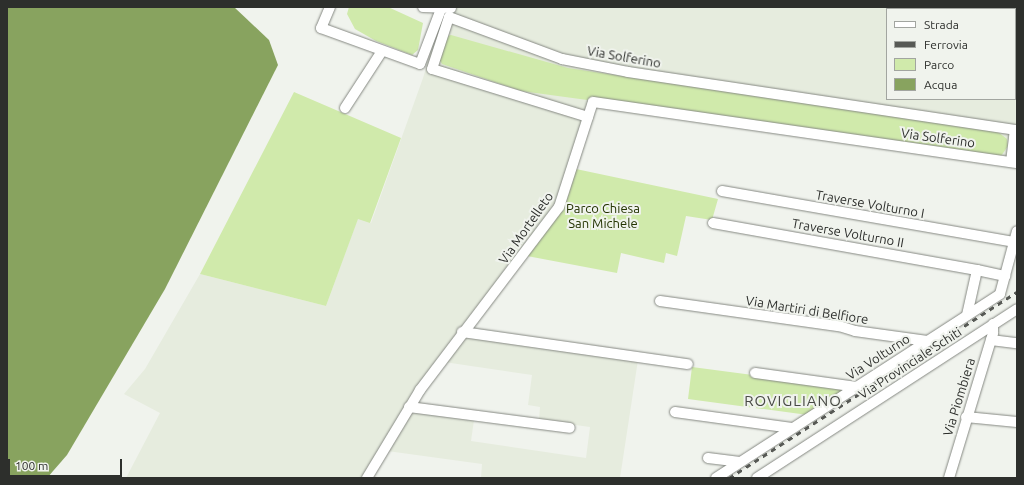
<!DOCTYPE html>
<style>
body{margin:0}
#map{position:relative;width:1024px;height:485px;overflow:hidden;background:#f0f3ed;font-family:Ubuntu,sans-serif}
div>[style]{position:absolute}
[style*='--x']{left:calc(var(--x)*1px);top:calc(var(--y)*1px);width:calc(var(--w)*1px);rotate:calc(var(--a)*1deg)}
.built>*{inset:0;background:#e6ecde}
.green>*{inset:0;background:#d0eaab}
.water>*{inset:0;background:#88a35f}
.roads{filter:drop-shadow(0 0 1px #858882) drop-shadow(0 0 1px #858882)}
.minor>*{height:10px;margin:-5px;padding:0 5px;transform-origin:5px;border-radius:5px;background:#fff}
.rail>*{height:2.5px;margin-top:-1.25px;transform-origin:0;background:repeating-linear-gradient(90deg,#575955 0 5px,transparent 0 10px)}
span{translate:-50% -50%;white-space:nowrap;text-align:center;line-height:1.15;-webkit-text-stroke:4px #f0f3ed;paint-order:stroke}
.street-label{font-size:13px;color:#2d2f2c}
.park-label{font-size:13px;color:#233300}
.quarter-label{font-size:15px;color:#484a45;letter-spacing:1px}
.frame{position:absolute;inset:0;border:8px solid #2d2f2c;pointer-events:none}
.legend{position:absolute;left:886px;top:8px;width:130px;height:92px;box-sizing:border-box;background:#f0f3ed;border:1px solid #a2a5a0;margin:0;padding:5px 7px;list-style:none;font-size:12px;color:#2d2f2c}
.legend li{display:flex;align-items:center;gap:8px;height:20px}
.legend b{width:20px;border:1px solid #a2a5a0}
.scale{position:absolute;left:8px;top:459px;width:114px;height:18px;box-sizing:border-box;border:2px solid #2d2f2c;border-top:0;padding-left:5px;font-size:12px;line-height:14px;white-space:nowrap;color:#2d2f2c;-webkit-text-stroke:3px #f0f3ed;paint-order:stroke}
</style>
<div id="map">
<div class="built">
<div style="clip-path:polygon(evenodd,445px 7px,1017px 7px,1017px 158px,594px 99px,590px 101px,559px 197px,551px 211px,414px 393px,411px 410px,474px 420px,471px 441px,586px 458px,590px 427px,539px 420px,540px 407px,528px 405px,532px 375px,444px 362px,465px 335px,638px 360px,620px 478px,481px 478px,482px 464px,380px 450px,364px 478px,126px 478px,160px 413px,124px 394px,145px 369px,200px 274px,326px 306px,358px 218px,371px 223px,423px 78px,445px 7px,887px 9px,1015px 9px,1015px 99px,887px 99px,887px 9px)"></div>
</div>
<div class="green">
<div style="clip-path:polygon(349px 7px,388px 7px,423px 23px,418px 50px,412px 55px,376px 41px,355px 29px,347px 14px)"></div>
<div style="clip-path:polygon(451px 35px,568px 68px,998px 132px,1007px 139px,1008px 146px,1001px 156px,521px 91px,442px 64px,439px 59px,448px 36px)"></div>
<div style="clip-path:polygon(294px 92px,401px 138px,370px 223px,358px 219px,326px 306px,200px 274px)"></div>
<div style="clip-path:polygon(576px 169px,718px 199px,712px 220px,686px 216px,677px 256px,666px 253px,664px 263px,621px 253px,617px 273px,527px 256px,559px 214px,567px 199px)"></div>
<div style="clip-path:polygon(692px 367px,851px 388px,808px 415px,688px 399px)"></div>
</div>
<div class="water">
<div style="clip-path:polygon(7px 7px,234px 7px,269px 40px,278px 65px,165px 289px,67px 455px,47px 478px,7px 478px)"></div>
</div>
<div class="roads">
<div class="minor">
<div style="--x:330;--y:7;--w:23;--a:113"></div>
<div style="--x:321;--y:28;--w:105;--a:20"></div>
<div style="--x:420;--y:64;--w:59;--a:-69.1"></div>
<div style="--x:423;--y:7;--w:28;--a:2"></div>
<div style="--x:345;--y:108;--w:68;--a:-57"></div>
<div style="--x:588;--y:117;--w:163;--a:-162.9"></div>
<div style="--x:432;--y:69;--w:55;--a:-71.9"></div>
<div style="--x:449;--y:17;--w:121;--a:20.4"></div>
<div style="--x:562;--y:59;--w:67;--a:11.1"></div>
<div style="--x:628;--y:72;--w:393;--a:8.5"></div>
<div style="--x:1011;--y:162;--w:32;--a:-83"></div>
<div style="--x:722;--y:191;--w:296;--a:9.9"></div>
<div style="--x:713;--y:223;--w:268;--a:10.1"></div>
<div style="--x:977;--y:270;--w:46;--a:102.5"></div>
<div style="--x:977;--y:270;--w:29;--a:12"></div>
<div style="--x:660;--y:301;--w:181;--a:8"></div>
<div style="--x:839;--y:326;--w:17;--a:17"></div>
<div style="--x:855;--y:331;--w:73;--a:7.9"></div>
<div style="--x:462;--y:332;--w:228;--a:8.1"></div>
<div style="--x:991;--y:340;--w:26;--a:7"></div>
<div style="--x:755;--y:373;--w:103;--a:7.8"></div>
<div style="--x:409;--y:407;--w:162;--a:7.4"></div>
<div style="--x:675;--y:412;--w:118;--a:7.8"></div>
<div style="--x:966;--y:417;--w:51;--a:5.6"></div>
<div style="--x:708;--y:458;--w:32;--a:7"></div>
<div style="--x:367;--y:478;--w:103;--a:-58.9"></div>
<div style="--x:420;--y:390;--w:230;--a:-52.8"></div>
<div style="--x:559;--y:207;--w:110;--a:-72.1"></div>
<div style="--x:593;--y:102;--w:428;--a:8.2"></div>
<div style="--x:716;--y:478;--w:338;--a:-32.9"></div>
<div style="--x:1000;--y:294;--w:65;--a:-74.9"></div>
<div style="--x:757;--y:478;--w:310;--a:-33"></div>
<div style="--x:949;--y:478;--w:152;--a:-73.1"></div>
<div style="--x:993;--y:333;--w:9;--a:-90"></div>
</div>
</div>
<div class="rail">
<div style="--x:729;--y:478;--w:343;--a:-32.9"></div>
</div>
<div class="street-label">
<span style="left:624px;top:57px;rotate:10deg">Via Solferino</span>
<span style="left:938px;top:138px;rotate:8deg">Via Solferino</span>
<span style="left:870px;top:204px;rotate:10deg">Traverse Volturno I</span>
<span style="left:526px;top:228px;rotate:-55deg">Via Mortelleto</span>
<span style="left:848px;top:233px;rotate:10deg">Traverse Volturno II</span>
<span style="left:807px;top:310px;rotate:9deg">Via Martiri di Belfiore</span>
<span style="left:878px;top:357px;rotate:-33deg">Via Volturno</span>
<span style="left:910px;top:363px;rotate:-33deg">Via Provinciale Schiti</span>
<span style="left:959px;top:397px;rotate:-73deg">Via Piombiera</span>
</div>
<div class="park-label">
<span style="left:603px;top:216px">Parco Chiesa<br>San Michele</span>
</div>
<div class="quarter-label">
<span style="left:793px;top:401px">ROVIGLIANO</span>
</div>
<div class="frame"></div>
<ul class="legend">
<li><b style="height:5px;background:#fff"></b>Strada</li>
<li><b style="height:5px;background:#575955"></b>Ferrovia</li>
<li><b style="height:11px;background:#d0eaab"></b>Parco</li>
<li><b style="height:11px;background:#88a35f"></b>Acqua</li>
</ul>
<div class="scale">100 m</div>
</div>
